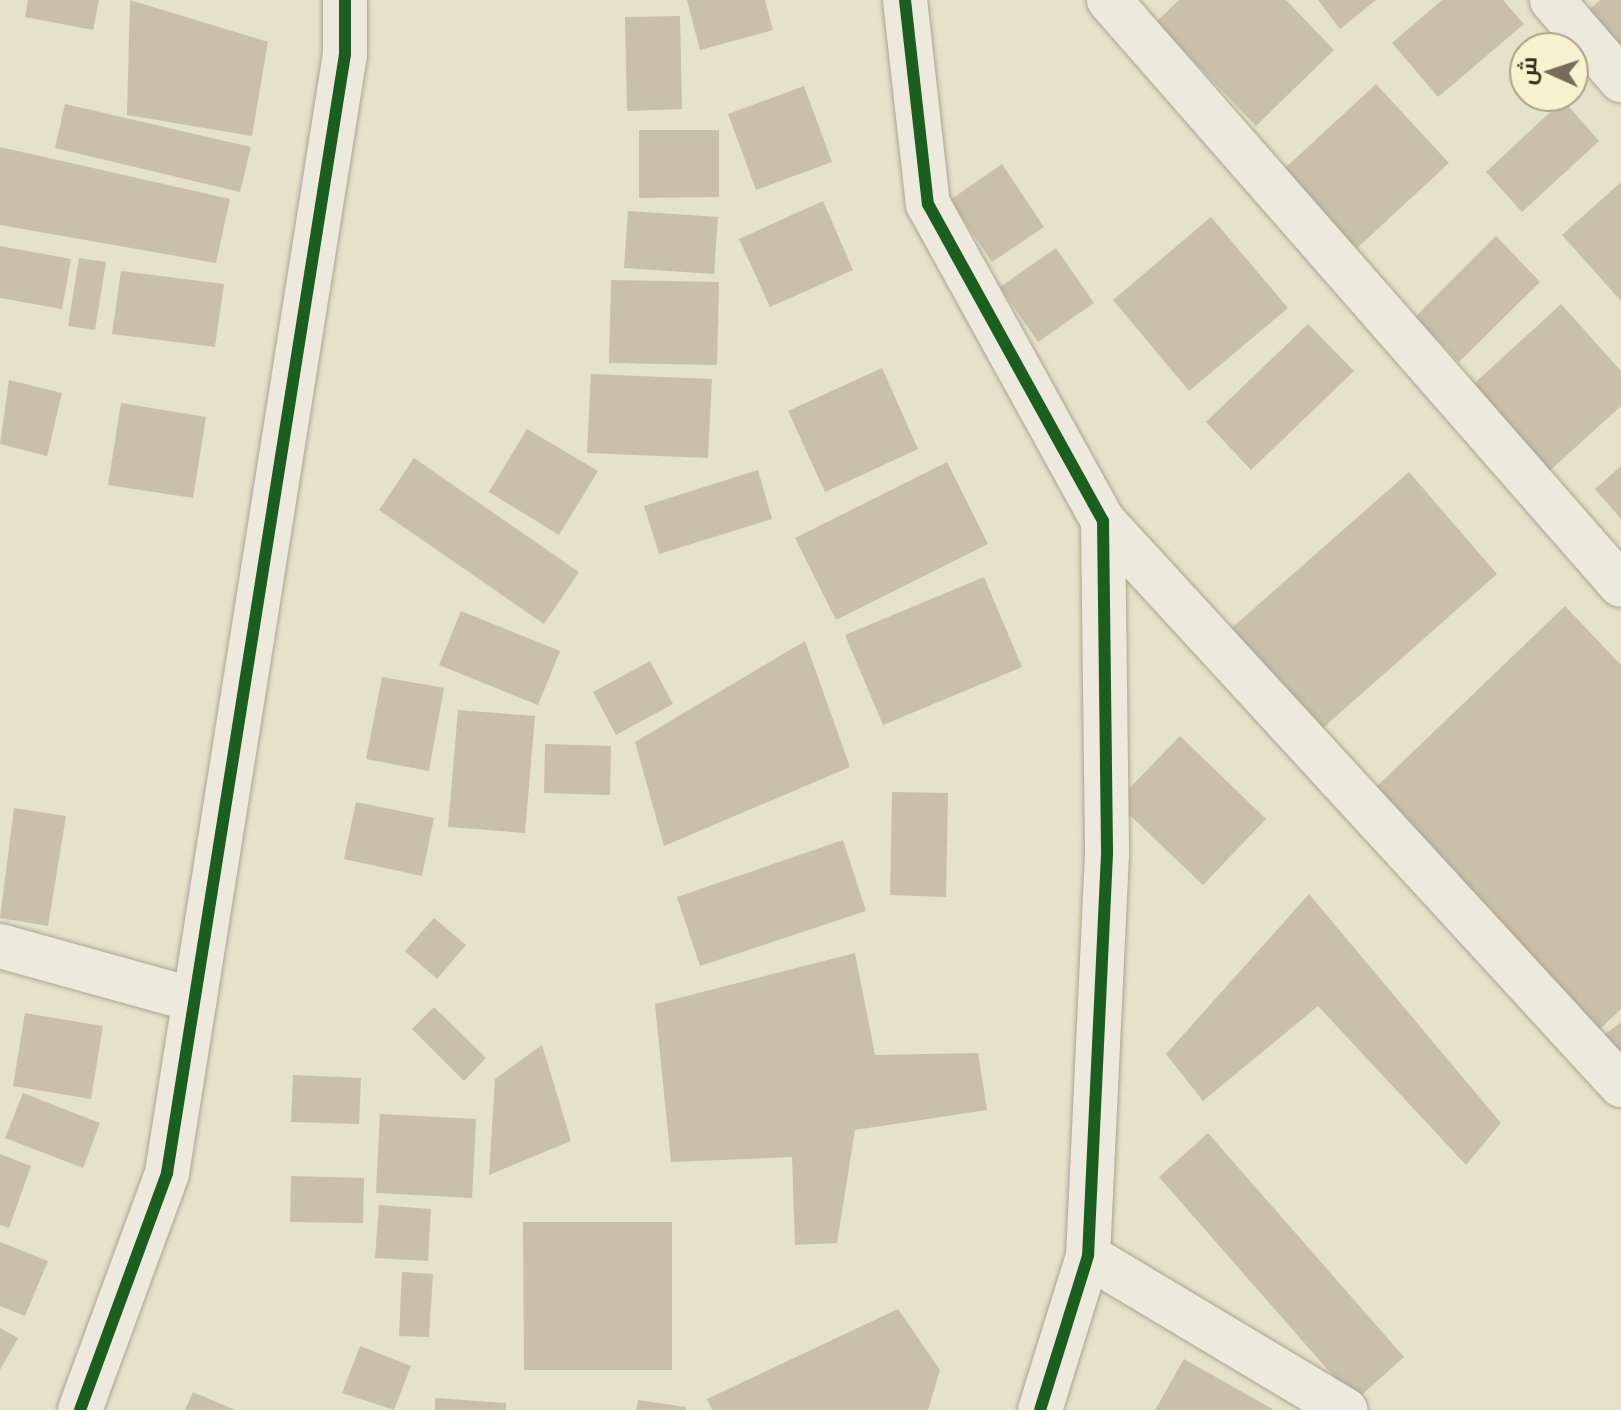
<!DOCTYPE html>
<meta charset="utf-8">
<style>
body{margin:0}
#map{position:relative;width:1621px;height:1410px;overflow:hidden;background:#e6e1ca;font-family:"Playfair Display",Cairo,serif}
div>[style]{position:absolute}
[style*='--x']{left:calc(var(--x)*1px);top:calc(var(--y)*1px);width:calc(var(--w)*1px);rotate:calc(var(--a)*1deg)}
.building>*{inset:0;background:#cabfab}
.roads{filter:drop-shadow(0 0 2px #aba494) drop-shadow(0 0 2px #aba494)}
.minor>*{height:44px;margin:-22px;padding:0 22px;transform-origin:22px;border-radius:22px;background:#edeadd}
.tertiary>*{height:44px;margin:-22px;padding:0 22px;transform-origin:22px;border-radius:22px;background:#edeadd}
.cycleway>*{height:12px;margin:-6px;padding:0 6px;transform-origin:6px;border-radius:6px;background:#1b5e20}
span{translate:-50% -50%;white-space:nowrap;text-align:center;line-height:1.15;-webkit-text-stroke:6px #f8f1cf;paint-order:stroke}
.north{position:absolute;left:1509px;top:32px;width:80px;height:80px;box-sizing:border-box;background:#f8f1cf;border:2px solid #aca387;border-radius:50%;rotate:273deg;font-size:22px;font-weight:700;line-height:32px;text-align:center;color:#3a2d1c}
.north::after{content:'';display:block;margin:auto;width:28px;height:36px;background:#766c59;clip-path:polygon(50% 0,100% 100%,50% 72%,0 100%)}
</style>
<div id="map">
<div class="building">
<div style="clip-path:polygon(28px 0,99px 0,93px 30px,25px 17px)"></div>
<div style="clip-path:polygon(130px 0,268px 42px,252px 136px,127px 115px)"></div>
<div style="clip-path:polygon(687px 0,765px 0,773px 30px,700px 50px)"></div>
<div style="clip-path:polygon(1179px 0,1286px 0,1334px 50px,1256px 126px,1156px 22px)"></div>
<div style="clip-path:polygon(1318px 0,1376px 0,1340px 29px)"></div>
<div style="clip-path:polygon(1442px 0,1503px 0,1524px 24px,1438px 97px,1392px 43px)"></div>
<div style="clip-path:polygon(1600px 0,1621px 0,1621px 57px,1584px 14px)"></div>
<div style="clip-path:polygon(680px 16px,682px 109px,627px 111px,625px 17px)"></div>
<div style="clip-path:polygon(1376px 84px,1449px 163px,1355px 250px,1282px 171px)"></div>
<div style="clip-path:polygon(804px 86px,832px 162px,756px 190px,728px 114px)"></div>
<div style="clip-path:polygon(1563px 100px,1599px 141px,1522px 212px,1486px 172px)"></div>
<div style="clip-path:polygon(65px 104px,251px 147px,240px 192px,55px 148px)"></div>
<div style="clip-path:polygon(639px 130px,719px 130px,719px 197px,639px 198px)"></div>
<div style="clip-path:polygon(0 147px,230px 199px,216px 263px,0 225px)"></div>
<div style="clip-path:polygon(1002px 164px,1044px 227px,992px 262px,950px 200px)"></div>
<div style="clip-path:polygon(1621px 182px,1621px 301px,1562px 235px)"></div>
<div style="clip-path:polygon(823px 201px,853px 270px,770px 307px,739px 239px)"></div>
<div style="clip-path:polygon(628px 211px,718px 217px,714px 274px,624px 268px)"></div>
<div style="clip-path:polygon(1211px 217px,1288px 308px,1189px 391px,1113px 300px)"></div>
<div style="clip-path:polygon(1496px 236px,1540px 282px,1459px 362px,1415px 317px)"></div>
<div style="clip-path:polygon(0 246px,71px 259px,62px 309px,0 298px)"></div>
<div style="clip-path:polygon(1056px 248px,1094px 303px,1038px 342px,1000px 287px)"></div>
<div style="clip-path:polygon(79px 258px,106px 262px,95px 330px,68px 326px)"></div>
<div style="clip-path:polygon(121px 271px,224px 284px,215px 347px,112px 334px)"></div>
<div style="clip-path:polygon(611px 280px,719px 282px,717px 365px,609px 363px)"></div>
<div style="clip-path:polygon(1561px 304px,1621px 371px,1621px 406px,1543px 477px,1466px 391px)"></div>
<div style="clip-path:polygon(1308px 324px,1354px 371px,1251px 470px,1206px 422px)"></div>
<div style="clip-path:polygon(882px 368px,918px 449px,825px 492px,788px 411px)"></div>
<div style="clip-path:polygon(591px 374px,712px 379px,708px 458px,587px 453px)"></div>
<div style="clip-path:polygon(9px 380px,62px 393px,47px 456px,0 444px)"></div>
<div style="clip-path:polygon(121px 403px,206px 417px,193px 498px,108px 485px)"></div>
<div style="clip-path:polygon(527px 429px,598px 471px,559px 535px,489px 492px)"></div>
<div style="clip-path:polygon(414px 458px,579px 572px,544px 624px,379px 510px)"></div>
<div style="clip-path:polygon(947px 462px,988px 544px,836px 620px,795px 538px)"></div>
<div style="clip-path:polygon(1621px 466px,1621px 519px,1595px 489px)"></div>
<div style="clip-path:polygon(758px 470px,772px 519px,659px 554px,644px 506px)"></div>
<div style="clip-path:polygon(1409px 472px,1497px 574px,1315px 735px,1226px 633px)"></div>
<div style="clip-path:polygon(984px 577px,1022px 667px,883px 725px,845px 635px)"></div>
<div style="clip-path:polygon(1565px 606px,1621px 665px,1621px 1009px,1598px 1031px,1371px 792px)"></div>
<div style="clip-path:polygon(461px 611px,560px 651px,538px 705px,439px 665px)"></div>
<div style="clip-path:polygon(805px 641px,850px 767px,664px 846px,635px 742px)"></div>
<div style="clip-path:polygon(650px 661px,673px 704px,616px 735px,593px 692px)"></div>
<div style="clip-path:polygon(382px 677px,444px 688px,429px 771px,366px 759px)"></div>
<div style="clip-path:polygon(458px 710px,535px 716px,525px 833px,448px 827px)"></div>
<div style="clip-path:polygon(1180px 736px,1266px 819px,1203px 885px,1116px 802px)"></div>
<div style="clip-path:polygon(545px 744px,611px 746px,610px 795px,544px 793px)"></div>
<div style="clip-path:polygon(892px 792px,948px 793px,946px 897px,890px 895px)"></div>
<div style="clip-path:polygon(356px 802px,434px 818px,422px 876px,344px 859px)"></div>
<div style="clip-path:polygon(14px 808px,66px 816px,48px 926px,0 918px)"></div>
<div style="clip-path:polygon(843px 840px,866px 911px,700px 966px,677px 897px)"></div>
<div style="clip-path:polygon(1309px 894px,1501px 1123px,1466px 1165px,1318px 1006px,1203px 1101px,1166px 1054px)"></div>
<div style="clip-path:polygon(434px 918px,466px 945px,437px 979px,405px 951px)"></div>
<div style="clip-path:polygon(855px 953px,875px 1055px,978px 1053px,987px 1110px,855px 1130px,837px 1243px,795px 1245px,792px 1157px,671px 1162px,655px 1004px)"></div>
<div style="clip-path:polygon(434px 1007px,486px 1058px,464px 1081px,412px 1029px)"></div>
<div style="clip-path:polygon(25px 1013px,103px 1026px,91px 1099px,13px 1086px)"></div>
<div style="clip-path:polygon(1621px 1022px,1621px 1067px,1599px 1039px)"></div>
<div style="clip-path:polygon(542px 1045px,571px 1141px,489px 1175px,495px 1079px)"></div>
<div style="clip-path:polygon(293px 1075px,361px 1078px,359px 1124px,291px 1122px)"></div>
<div style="clip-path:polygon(23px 1093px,100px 1123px,83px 1168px,5px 1138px)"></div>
<div style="clip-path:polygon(380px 1114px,476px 1119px,472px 1198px,376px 1193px)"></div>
<div style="clip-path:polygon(1208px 1133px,1404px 1357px,1355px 1401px,1159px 1177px)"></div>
<div style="clip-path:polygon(0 1154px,31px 1166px,9px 1228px,0 1225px)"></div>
<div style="clip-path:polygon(291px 1176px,364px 1178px,363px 1223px,290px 1222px)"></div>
<div style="clip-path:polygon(379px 1205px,431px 1209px,428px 1261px,375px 1258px)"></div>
<div style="clip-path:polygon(523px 1222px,672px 1222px,672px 1370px,524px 1370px)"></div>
<div style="clip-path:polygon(0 1242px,48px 1261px,25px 1316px,0 1306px)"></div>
<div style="clip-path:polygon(402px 1272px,433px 1274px,429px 1337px,399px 1336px)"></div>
<div style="clip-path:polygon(898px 1309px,940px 1370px,928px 1410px,712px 1410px,707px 1399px)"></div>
<div style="clip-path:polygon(0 1328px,18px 1338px,0 1370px)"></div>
<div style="clip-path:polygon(360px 1346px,411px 1366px,394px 1410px,342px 1393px)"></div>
<div style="clip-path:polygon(1184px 1359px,1274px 1410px,1155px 1410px)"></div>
<div style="clip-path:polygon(193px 1392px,235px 1410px,185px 1410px)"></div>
<div style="clip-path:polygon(435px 1398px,506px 1403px,506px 1410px,435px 1410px)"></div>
<div style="clip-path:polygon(638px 1400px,686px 1407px,686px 1410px,636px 1410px)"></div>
</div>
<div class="roads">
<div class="minor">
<div style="--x:905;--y:0;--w:205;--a:83.6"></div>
<div style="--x:928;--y:204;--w:362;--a:61.1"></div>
<div style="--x:1103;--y:521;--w:333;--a:89.3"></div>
<div style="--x:1107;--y:854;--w:402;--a:92.7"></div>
<div style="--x:1088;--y:1256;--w:161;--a:107.3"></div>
<div style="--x:1109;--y:0;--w:777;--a:48.81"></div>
<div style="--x:1552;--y:0;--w:106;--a:49.2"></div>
<div style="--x:1103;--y:521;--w:766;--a:47.43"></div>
<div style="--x:1088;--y:1256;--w:300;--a:30.9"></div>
<div style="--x:80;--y:1410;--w:252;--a:-69.8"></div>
<div style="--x:167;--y:1173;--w:1133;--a:-80.96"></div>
<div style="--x:345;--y:54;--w:54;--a:-90"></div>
</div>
<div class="tertiary">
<div style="--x:0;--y:946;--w:202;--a:15.5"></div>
</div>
</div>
<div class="cycleway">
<div style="--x:905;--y:0;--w:205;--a:83.6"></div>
<div style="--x:928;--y:204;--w:362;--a:61.1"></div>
<div style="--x:1103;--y:521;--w:333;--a:89.3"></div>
<div style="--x:1107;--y:854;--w:402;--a:92.7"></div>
<div style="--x:1088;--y:1256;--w:161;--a:107.3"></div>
<div style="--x:80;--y:1410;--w:252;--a:-69.8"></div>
<div style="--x:167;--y:1173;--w:1133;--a:-80.96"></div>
<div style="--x:345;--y:54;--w:54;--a:-90"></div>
</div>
<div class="north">ش</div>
</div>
